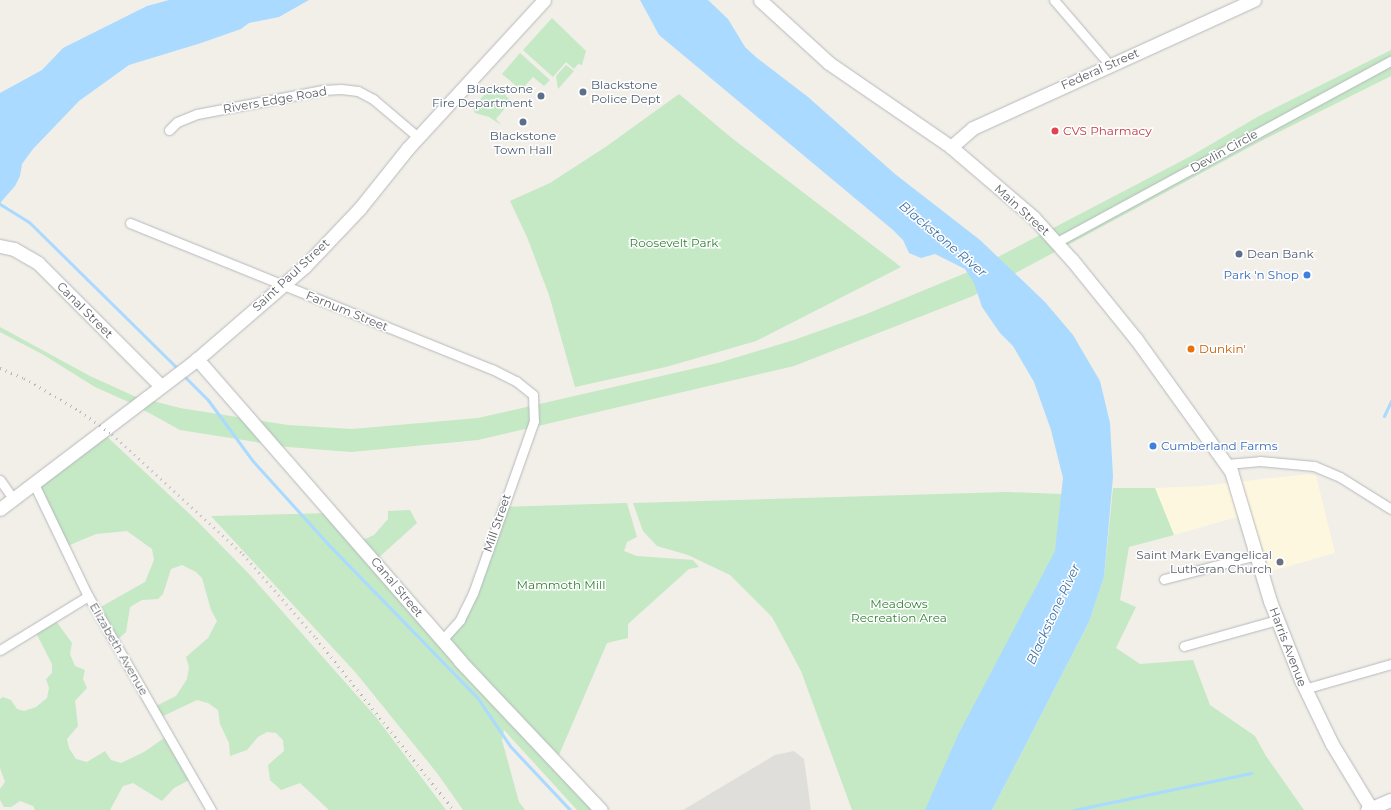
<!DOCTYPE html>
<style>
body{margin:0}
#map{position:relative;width:1391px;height:810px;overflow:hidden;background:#f1efe8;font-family:Montserrat,sans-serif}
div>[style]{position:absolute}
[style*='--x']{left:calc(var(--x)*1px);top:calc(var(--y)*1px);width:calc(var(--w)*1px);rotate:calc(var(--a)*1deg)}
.commercial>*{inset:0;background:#fef7e0}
.industrial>*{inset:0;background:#e0deda}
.green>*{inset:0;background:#c5e8c5}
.water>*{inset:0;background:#aadaff}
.stream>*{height:3px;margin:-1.5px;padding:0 1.5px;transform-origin:1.5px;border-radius:1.5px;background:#aadaff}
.roads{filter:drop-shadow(0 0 1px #b5b8bc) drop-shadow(0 0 1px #b5b8bc)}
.street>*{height:9px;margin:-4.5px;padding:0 4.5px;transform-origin:4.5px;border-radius:4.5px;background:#fff}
.secondary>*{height:13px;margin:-6.5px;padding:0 6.5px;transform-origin:6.5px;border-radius:6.5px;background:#fff}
.rail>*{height:3px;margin-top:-1.5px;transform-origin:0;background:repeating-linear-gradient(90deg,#b6b7b8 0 1px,transparent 0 6px)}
.dots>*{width:11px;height:11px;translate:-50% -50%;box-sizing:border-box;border:2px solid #fff;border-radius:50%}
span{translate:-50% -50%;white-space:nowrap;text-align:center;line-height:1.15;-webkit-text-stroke:3px #fff;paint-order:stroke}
.street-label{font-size:12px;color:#5f6368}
.service-label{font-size:12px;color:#4e5e75}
.left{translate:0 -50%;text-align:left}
.right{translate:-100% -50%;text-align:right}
.health-label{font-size:12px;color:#be3a42}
.park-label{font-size:12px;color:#348238}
.shop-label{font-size:12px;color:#366cbe}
.food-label{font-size:12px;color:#c56008}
.worship-label{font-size:12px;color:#5b616d}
.water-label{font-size:13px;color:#4174aa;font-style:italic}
</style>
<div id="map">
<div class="commercial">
<div style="clip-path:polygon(1309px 474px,1316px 476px,1335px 553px,1261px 574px,1244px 515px,1174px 535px,1155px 488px,1201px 486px)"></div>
</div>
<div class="industrial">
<div style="clip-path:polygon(794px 751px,804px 759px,811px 810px,683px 810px,775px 755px)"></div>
</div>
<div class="green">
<div style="clip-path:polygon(552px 18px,586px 51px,582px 65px,578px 64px,574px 69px,566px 62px,553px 77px,523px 50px)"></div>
<div style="clip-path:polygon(1391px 50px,1391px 76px,1259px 142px,973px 296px,794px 366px,478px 440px,351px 452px,288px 447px,180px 430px,131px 403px,95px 387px,42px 354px,0 332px,0 327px,90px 376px,134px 396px,180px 408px,288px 425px,352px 429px,478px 418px,718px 363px,794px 340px,864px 315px,973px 270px,1191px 156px,1259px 116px)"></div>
<div style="clip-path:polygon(520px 53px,550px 80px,544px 86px,533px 77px,521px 90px,502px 74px)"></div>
<div style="clip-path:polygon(566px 65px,574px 71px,558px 89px,556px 76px)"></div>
<div style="clip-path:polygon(494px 83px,511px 101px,496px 119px,501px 125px,489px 117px,475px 113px,473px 108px)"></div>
<div style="clip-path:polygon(679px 94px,733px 139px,901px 267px,756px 341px,666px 367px,575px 387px,549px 295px,527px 237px,510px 201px,550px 183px,607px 146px)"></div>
<div style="clip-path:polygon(102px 432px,195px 519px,251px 576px,375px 716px,446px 810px,329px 810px,300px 783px,281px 790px,270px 780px,268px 765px,284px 751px,283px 740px,276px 733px,267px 732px,258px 737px,247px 750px,230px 756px,229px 743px,220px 724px,218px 710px,208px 703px,197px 700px,161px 717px,154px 707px,176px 696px,187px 679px,189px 667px,186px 657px,208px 638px,217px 621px,211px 610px,202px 578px,196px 572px,182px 565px,171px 569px,163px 594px,158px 599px,142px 600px,130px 607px,126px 632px,115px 642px,97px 609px,145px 582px,154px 560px,152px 549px,127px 531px,96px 534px,65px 547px,36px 481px)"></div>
<div style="clip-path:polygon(1113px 488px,1155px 488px,1174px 535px,1129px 547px,1120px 600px,1136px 607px,1116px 648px,1140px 664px,1193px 660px,1210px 705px,1255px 736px,1266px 756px,1304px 810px,992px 810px,1089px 622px,1104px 577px)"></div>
<div style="clip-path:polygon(1007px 492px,1062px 494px,1059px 534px,1052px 565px,929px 810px,852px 810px,801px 671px,772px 617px,730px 575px,688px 555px,657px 546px,643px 531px,633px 503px)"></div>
<div style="clip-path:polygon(627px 503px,637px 537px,627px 542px,624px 551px,637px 556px,693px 560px,699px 567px,689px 569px,628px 624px,628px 638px,607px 643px,559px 755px,546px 742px,540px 747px,598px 810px,577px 810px,504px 730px,502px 740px,519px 802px,525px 810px,463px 810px,437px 773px,356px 673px,211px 516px,332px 513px,358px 542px,374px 535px,388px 519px,388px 511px,410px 510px,417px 523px,376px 560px,440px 637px,455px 628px,503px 507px)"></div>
<div style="clip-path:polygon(53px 617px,72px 643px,70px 654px,75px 666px,85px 670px,83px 679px,87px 688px,75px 701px,78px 726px,67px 739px,69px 748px,76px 759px,87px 762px,105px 751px,111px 760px,121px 763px,144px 752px,167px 736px,193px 778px,174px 788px,162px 801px,133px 783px,123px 786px,110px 810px,35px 810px,33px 806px,20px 801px,11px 807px,4px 807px,0 800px,0 789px,5px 782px,0 768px,0 699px,3px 697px,11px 700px,17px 709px,24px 711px,36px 707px,47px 698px,49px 688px,46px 679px,52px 673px,52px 664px,34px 629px)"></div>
</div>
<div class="water">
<div style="clip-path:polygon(169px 0,309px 0,279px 17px,249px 23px,241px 29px,201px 43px,129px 65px,79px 101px,33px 149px,22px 164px,20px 176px,15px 186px,1px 202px,0 208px,0 93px,42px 70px,63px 48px,147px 6px)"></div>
<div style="clip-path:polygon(640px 0,708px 0,728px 19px,745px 47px,757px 58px,808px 97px,895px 174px,980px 240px,1045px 302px,1073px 335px,1100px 381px,1110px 423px,1113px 477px,1104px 577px,1089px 622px,992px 810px,925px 810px,958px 735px,1055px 551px,1063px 478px,1051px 430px,1034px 382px,1013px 346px,1000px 333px,982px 307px,974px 283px,965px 269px,935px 254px,921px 258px,909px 253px,903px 240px,893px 230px,659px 35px)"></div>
</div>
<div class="stream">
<div style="--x:0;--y:204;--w:34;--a:32"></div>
<div style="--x:29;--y:222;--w:209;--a:44.6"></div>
<div style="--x:183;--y:375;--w:35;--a:45"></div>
<div style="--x:208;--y:400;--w:74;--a:53.7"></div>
<div style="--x:252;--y:460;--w:112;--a:47.9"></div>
<div style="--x:327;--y:543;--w:215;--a:45.8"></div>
<div style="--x:477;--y:697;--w:59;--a:56"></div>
<div style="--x:510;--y:746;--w:88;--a:46.8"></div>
<div style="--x:1384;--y:416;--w:17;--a:-65"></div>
<div style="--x:1074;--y:810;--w:181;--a:-11.8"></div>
</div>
<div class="roads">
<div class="street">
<div style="--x:1054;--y:0;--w:86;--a:49.3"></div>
<div style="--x:169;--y:130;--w:11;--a:-45"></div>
<div style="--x:177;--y:122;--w:22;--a:-22"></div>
<div style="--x:197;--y:114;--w:128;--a:-10.8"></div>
<div style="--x:323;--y:90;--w:18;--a:-3"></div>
<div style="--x:341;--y:89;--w:17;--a:7"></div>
<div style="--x:358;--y:91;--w:17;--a:28"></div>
<div style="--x:373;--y:99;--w:59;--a:40.2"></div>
<div style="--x:130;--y:223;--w:390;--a:22"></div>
<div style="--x:492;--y:369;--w:27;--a:27"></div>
<div style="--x:516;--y:381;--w:22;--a:39"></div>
<div style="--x:533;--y:395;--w:26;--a:88"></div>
<div style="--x:534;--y:421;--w:182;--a:109.5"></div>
<div style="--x:473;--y:593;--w:30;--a:116"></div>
<div style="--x:460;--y:620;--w:27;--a:132"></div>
<div style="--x:1057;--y:242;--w:380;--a:-28.5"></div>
<div style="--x:1227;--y:464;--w:33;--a:-5"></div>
<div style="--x:1260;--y:461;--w:54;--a:5.3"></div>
<div style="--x:1314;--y:466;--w:28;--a:23"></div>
<div style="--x:1340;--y:477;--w:60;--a:32.1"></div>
<div style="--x:0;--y:480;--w:24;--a:55"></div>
<div style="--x:34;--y:484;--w:124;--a:64.3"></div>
<div style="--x:88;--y:596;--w:247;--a:60.1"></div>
<div style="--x:1164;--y:579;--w:96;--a:-14.5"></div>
<div style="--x:1184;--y:646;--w:97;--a:-15.6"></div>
<div style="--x:0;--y:650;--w:103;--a:-31.5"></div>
<div style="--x:1304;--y:689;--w:91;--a:-16"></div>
</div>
<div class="secondary">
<div style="--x:760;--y:0;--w:93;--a:42.4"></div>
<div style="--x:829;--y:63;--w:148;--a:34.5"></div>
<div style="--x:951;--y:147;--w:109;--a:40.5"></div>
<div style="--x:1034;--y:218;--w:57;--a:47.9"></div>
<div style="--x:1072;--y:260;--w:102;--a:51"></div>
<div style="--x:1136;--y:339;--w:163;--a:54.3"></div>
<div style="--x:1231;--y:471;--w:136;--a:73.3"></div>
<div style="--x:1270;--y:601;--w:85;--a:68.6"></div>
<div style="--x:1301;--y:680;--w:71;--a:64.2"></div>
<div style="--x:1332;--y:744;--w:77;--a:58.8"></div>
<div style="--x:951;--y:147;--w:29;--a:-41"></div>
<div style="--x:973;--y:128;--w:309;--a:-24.5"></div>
<div style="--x:0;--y:246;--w:14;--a:12"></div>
<div style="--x:14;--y:249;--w:28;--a:30"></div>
<div style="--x:38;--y:263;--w:174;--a:45"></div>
<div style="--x:197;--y:359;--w:400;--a:48.9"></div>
<div style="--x:460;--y:661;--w:205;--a:46.6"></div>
<div style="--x:0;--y:509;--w:245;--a:-37.2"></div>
<div style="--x:195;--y:361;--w:145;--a:-40.8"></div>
<div style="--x:305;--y:266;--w:80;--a:-46.5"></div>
<div style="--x:360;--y:208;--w:77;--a:-51.3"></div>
<div style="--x:408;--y:148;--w:201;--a:-47.4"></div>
<div style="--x:1367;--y:810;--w:26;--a:-23"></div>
</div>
</div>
<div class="rail">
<div style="--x:0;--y:368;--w:26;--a:23"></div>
<div style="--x:24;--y:378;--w:65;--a:30.5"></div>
<div style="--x:80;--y:411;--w:39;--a:36"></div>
<div style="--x:112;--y:434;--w:178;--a:42.5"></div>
<div style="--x:243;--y:554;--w:111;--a:49"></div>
<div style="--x:316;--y:638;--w:221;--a:51.3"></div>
</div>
<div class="dots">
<div style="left:583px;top:92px;background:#5c6f8a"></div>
<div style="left:541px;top:96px;background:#5c6f8a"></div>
<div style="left:523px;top:122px;background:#5c6f8a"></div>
<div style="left:1055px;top:131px;background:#e0444e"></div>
<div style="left:1239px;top:254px;background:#5c6f8a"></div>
<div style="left:1307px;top:275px;background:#3f7fe0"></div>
<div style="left:1191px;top:349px;background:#e8710a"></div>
<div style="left:1153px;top:446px;background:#3f7fe0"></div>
<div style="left:1280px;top:562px;background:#6b7280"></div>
</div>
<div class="street-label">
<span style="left:1100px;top:69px;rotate:-24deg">Federal Street</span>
<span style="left:275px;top:100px;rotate:-10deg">Rivers Edge Road</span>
<span style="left:1224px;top:151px;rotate:-29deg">Devlin Circle</span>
<span style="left:1022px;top:210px;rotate:42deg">Main Street</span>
<span style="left:291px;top:275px;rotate:-43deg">Saint Paul Street</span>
<span style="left:85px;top:310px;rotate:45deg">Canal Street</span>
<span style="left:347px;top:311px;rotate:22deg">Farnum Street</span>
<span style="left:497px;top:523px;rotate:-71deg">Mill Street</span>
<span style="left:397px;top:587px;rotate:50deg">Canal Street</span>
<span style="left:1288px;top:647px;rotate:69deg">Harris Avenue</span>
<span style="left:119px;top:649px;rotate:60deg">Elizabeth Avenue</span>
</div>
<div class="service-label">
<span class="left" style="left:591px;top:92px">Blackstone<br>Police Dept</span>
<span class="right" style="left:533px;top:96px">Blackstone<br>Fire Department</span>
<span style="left:523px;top:143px">Blackstone<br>Town Hall</span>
<span class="left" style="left:1247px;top:254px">Dean Bank</span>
</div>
<div class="health-label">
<span class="left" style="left:1063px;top:131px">CVS Pharmacy</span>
</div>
<div class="park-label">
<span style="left:674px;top:243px">Roosevelt Park</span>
<span style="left:561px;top:585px">Mammoth Mill</span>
<span style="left:899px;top:611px">Meadows<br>Recreation Area</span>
</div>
<div class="shop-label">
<span class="right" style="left:1299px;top:275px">Park 'n Shop</span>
<span class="left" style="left:1161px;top:446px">Cumberland Farms</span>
</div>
<div class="food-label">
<span class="left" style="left:1199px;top:349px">Dunkin'</span>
</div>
<div class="worship-label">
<span class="right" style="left:1272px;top:562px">Saint Mark Evangelical<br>Lutheran Church</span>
</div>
<div class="water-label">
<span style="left:943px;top:239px;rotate:40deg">Blackstone River</span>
<span style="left:1053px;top:614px;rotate:-65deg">Blackstone River</span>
</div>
</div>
